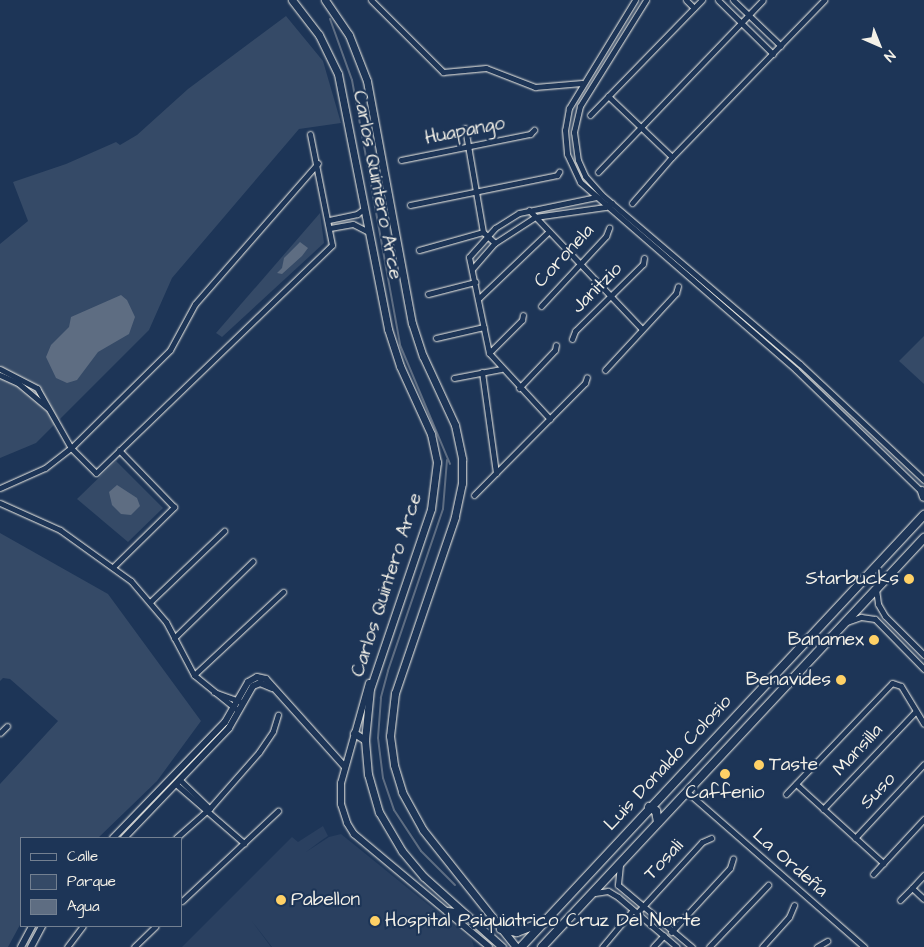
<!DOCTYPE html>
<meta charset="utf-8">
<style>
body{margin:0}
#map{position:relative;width:924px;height:947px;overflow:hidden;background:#1d3557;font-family:"Architects Daughter",sans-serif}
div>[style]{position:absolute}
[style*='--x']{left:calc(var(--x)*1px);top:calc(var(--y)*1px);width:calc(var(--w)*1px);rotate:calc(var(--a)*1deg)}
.built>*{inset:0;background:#2a4060}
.green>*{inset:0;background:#354a67}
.water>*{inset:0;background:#5e6d82}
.stream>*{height:2px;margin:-1px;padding:0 1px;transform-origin:1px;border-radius:1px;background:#5e6d82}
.roads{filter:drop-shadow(0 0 1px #f4f1e8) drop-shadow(0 0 1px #f4f1e8)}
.minor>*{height:5px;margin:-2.5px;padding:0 2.5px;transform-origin:2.5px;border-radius:2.5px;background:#1d3557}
.tertiary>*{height:6px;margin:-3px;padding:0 3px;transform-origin:3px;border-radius:3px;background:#1d3557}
.secondary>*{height:7px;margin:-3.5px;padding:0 3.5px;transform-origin:3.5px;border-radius:3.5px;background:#1d3557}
.primary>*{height:8px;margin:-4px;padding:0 4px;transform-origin:4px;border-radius:4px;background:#1d3557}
.dots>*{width:14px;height:14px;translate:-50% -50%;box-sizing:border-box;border:2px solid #1d3557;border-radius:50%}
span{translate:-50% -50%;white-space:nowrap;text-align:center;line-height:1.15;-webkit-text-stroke:4.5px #1d3557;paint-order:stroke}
.street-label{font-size:19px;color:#f4f1e8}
.poi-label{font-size:19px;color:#f4f1e8}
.right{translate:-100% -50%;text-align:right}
.left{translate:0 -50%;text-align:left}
.legend{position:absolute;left:20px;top:837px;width:162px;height:90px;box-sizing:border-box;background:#1d3557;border:1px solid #738091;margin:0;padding:6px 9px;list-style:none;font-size:15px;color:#f4f1e8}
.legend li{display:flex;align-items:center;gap:10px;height:25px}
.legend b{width:25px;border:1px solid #738091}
.north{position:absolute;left:854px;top:20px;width:50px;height:50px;-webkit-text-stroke:4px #1d3557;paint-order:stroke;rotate:136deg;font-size:14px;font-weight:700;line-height:20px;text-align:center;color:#f4f1e8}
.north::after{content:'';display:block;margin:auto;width:18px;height:22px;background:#f4f1e8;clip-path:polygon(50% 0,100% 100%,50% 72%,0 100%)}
</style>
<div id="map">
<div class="built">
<div style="clip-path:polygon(323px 826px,328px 836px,322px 840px,306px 852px,329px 837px,341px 834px,472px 940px,474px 947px,272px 947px,251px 920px,271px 947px,182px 947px,292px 837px,298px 842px)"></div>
</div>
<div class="green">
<div style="clip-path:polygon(286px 16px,323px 61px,341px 123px,299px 129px,172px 278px,149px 330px,36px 443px,0 458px,0 244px,28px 221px,13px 182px,66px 164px,116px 142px,120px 145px,137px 135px,188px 89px)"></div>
<div style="clip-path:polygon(320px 213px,324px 243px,222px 337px,216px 333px)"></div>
<div style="clip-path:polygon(924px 336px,924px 384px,899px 361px)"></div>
<div style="clip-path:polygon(116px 461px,163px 508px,128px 542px,77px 499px)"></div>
<div style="clip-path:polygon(0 533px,108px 594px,201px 721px,157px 781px,98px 838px,21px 838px,21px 923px,8px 947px,0 947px,0 784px,58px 721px,10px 679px,3px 678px,0 681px)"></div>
</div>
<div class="water">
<div style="clip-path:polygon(300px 242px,308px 248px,302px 256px,282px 274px,277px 273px,282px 268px,284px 258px)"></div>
<div style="clip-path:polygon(121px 295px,127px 300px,135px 317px,129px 334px,98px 352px,77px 380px,67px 383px,56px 378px,46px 357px,51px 345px,69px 327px,71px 317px)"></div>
<div style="clip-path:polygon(117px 485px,137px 498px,140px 506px,131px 515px,121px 514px,112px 505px,109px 492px)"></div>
</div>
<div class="stream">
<div style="--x:330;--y:19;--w:65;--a:70.2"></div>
<div style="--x:352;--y:80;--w:269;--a:79.7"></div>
<div style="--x:400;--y:345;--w:129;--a:67.2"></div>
<div style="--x:447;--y:460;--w:49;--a:94.7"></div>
<div style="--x:443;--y:509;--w:171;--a:108.8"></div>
<div style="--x:388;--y:671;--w:28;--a:105"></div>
<div style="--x:381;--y:698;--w:40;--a:94.3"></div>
<div style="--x:378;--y:738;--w:40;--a:82.9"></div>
<div style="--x:383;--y:778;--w:34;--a:71"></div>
<div style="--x:394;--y:810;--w:49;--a:56.6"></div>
<div style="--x:421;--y:851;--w:48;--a:45"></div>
</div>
<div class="roads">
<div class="minor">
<div style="--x:371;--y:0;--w:102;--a:45"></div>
<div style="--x:443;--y:72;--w:43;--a:-5.3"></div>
<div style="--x:486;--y:68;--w:53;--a:21.2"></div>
<div style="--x:535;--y:87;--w:47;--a:-4.9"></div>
<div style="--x:635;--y:0;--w:127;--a:121.4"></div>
<div style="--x:569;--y:108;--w:22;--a:100"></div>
<div style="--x:565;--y:130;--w:24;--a:85"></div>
<div style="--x:567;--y:154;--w:31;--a:65"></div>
<div style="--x:580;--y:182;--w:286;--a:41"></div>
<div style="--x:796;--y:370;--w:177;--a:44.1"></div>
<div style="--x:646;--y:0;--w:125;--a:121.9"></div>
<div style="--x:580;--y:106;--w:27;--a:103"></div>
<div style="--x:574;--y:132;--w:28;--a:82"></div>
<div style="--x:578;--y:160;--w:17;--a:66"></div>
<div style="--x:585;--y:176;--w:25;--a:48"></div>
<div style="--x:602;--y:195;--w:260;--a:40.5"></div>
<div style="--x:800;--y:364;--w:170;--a:43.1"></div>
<div style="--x:686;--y:0;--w:11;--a:45"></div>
<div style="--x:718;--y:0;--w:77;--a:44.5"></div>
<div style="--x:733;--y:0;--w:66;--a:43.8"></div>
<div style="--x:608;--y:96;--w:88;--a:43.6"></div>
<div style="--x:590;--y:115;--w:161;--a:-45.8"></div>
<div style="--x:465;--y:128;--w:106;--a:80.2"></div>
<div style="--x:483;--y:232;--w:16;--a:43"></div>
<div style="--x:401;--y:160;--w:132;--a:-11.4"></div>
<div style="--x:530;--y:134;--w:6;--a:-45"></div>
<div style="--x:598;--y:172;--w:238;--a:-46.2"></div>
<div style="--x:632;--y:203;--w:61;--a:-49"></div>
<div style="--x:672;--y:157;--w:219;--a:-45.9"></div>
<div style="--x:410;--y:205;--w:150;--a:-11.5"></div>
<div style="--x:557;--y:175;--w:4;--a:-56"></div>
<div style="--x:529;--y:210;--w:164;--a:46.5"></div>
<div style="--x:329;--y:220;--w:29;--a:-12"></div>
<div style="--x:357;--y:214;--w:10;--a:-37"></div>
<div style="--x:330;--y:228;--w:23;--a:-10"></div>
<div style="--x:353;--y:224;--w:18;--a:27"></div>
<div style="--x:419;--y:250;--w:66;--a:-15.7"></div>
<div style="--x:472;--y:269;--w:35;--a:-49"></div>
<div style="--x:495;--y:243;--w:48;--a:-33"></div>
<div style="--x:535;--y:217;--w:71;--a:-8.1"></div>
<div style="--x:605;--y:207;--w:8;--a:-30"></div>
<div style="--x:428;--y:294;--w:49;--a:-14.3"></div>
<div style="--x:478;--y:299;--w:97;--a:-43.7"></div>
<div style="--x:541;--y:306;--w:96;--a:-47.1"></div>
<div style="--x:606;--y:236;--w:9;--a:-69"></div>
<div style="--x:436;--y:338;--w:49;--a:-12.9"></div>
<div style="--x:572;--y:339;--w:9;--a:-69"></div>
<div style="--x:575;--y:331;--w:95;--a:-44.6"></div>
<div style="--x:643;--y:264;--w:6;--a:-81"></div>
<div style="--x:489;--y:353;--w:47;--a:-45"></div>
<div style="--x:522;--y:320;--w:5;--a:-79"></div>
<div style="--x:0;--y:369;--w:42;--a:27.2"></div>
<div style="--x:37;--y:388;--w:69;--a:60.5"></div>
<div style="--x:71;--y:448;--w:35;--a:45"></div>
<div style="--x:96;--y:473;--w:328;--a:-44"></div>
<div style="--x:332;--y:245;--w:113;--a:-101.2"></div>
<div style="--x:605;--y:370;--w:105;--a:-47.3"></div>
<div style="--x:676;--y:293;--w:7;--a:-74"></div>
<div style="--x:482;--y:372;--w:102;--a:82.1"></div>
<div style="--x:0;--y:375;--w:20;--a:24"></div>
<div style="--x:18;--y:383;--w:39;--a:40"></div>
<div style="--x:454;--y:378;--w:48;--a:-10.8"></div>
<div style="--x:519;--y:388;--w:52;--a:-46.5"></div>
<div style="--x:555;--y:350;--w:5;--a:-79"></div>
<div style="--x:550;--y:419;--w:90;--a:-132.7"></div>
<div style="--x:489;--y:353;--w:98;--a:-101.8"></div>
<div style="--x:469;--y:257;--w:39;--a:-48"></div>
<div style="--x:495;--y:228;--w:28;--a:-32"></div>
<div style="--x:519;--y:213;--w:79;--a:-11.7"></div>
<div style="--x:0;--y:488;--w:49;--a:-24"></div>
<div style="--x:45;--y:468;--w:33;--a:-38"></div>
<div style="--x:71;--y:448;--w:139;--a:-44.7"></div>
<div style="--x:170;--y:350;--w:52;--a:-61.5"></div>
<div style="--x:195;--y:304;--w:187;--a:-48.9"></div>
<div style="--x:474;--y:495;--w:158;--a:-45.3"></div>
<div style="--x:585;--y:383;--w:6;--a:-72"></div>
<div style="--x:0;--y:503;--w:66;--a:24.2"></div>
<div style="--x:60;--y:530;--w:87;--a:35.7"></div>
<div style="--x:131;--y:581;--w:54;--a:49.5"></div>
<div style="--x:166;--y:622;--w:60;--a:62.2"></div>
<div style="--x:194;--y:675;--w:54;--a:39"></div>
<div style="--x:113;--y:567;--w:86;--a:-44.5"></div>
<div style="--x:174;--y:507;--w:79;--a:-134"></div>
<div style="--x:876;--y:589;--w:15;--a:82"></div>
<div style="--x:878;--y:604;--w:14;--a:60"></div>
<div style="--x:885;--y:616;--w:55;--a:45"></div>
<div style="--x:150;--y:602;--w:103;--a:-43.8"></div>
<div style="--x:847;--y:622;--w:15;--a:-20"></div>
<div style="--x:861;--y:617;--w:14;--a:8"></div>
<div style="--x:875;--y:619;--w:70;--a:45.6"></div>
<div style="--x:174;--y:638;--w:110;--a:-44.3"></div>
<div style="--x:194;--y:675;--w:122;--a:-43"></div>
<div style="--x:214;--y:692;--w:29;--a:20"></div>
<div style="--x:0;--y:733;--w:10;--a:-45"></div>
<div style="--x:181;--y:781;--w:40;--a:44"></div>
<div style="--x:796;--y:784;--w:118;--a:42.2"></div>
<div style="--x:177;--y:785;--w:89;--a:40.9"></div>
<div style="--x:686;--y:791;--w:237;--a:41.2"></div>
<div style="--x:786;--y:794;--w:153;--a:-46.3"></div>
<div style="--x:892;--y:683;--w:9;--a:18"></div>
<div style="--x:901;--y:686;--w:44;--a:58.8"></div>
<div style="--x:823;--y:809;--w:134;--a:-46.5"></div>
<div style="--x:176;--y:838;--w:45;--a:-41.4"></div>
<div style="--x:210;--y:808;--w:74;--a:-48.8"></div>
<div style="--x:259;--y:752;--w:25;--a:-56"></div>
<div style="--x:273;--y:731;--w:17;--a:-73"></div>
<div style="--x:855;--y:838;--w:101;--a:-47"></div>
<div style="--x:620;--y:865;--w:20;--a:96"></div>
<div style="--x:618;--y:885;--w:97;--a:40"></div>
<div style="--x:873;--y:874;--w:75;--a:-47.2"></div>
<div style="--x:924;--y:875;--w:18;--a:133"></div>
<div style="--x:912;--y:888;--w:16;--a:43"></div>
<div style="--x:595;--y:893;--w:13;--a:-9"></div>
<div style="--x:608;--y:891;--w:12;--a:31"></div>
<div style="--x:618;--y:897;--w:77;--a:40.3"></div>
<div style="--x:900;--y:900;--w:17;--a:-45"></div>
<div style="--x:182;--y:901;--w:132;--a:-43.2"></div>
<div style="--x:637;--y:913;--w:96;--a:-47.5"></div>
<div style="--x:702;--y:842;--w:10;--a:-24"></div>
<div style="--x:671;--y:932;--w:87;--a:-47.3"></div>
<div style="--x:730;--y:868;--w:10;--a:-73"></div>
<div style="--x:67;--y:947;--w:26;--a:-53"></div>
<div style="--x:134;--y:947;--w:30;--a:-44"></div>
<div style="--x:602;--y:947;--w:48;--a:-50"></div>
<div style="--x:653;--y:947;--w:16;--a:-47"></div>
<div style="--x:709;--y:947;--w:86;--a:-46.4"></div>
<div style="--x:762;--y:947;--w:40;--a:-48"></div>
<div style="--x:789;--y:917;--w:13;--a:-67"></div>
<div style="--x:817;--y:947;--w:12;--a:-31"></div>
</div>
<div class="tertiary">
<div style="--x:369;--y:683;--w:104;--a:105.6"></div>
<div style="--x:341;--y:783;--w:21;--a:90"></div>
<div style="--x:341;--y:804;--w:20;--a:72"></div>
<div style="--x:347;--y:823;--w:13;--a:58"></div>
<div style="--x:354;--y:834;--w:176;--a:39.9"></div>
<div style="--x:113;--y:838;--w:161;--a:-46"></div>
<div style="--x:225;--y:722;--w:46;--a:-60.1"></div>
<div style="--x:248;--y:682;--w:10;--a:-29"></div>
<div style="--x:257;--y:677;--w:9;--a:13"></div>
<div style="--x:266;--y:679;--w:118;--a:48.1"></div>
<div style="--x:124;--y:838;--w:152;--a:-46.3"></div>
<div style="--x:229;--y:728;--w:48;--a:-60.3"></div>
<div style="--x:253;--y:686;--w:8;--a:-23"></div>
<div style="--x:260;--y:683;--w:13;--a:23"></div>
<div style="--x:21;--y:947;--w:24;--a:-62"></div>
<div style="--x:31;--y:947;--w:24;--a:-62"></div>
</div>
<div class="secondary">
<div style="--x:292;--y:0;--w:44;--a:52.4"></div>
<div style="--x:319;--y:35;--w:43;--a:64"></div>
<div style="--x:338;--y:74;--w:260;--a:78.9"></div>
<div style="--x:388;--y:329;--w:39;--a:72"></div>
<div style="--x:400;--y:366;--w:75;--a:65.5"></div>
<div style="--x:431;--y:434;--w:29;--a:78"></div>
<div style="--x:437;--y:462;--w:47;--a:97.3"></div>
<div style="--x:431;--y:509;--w:190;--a:108.7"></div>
<div style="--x:370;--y:689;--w:51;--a:95.6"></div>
<div style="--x:365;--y:740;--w:34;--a:85"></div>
<div style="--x:368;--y:774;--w:40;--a:74"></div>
<div style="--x:379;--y:812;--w:45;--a:59.5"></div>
<div style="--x:402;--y:851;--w:34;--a:50"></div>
<div style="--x:424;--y:877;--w:105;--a:41.9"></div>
<div style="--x:325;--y:0;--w:42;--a:55.6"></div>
<div style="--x:349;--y:35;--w:49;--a:68.6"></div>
<div style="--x:367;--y:81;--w:246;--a:79.5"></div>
<div style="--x:412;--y:323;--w:35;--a:72"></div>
<div style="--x:423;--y:356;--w:76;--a:65.1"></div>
<div style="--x:455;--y:425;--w:35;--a:78"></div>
<div style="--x:462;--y:459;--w:24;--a:90"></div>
<div style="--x:462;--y:483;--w:35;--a:102"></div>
<div style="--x:455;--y:517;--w:186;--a:108.8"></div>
<div style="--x:395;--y:693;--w:43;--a:96.6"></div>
<div style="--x:390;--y:736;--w:29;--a:82"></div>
<div style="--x:394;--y:765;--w:28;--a:73"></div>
<div style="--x:402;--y:792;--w:43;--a:61.1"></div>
<div style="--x:423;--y:830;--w:149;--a:51.5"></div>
<div style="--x:354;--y:733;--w:13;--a:32"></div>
<div style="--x:447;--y:911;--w:17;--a:7"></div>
</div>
<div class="primary">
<div style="--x:922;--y:491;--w:6;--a:72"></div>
<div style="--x:649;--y:807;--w:8;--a:30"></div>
<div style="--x:656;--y:811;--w:11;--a:80"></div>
<div style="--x:501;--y:929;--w:16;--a:11"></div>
<div style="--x:517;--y:932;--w:25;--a:-21"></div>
<div style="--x:521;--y:947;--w:591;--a:-46.99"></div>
<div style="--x:542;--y:947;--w:560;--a:-46.95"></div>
</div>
</div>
<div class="dots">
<div style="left:909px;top:579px;background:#ffd166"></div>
<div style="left:874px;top:640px;background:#ffd166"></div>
<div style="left:841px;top:680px;background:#ffd166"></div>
<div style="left:759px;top:765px;background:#ffd166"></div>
<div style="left:725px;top:774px;background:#ffd166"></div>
<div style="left:281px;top:900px;background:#ffd166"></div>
<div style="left:375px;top:921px;background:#ffd166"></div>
</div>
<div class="street-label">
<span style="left:465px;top:131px;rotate:-11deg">Huapango</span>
<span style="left:377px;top:185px;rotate:79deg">Carlos Quintero Arce</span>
<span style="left:564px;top:256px;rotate:-47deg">Coronela</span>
<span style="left:597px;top:288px;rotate:-45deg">Janitzio</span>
<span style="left:387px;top:585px;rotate:-72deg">Carlos Quintero Arce</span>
<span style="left:858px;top:750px;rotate:-47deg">Mansilla</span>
<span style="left:668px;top:763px;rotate:-47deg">Luis Donaldo Colosio</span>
<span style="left:878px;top:791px;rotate:-47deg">Suso</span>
<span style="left:664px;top:860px;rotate:-47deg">Tosali</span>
<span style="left:790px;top:863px;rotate:41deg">La Ordeña</span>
</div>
<div class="poi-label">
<span class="right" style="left:899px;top:579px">Starbucks</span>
<span class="right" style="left:864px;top:640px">Banamex</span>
<span class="right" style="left:831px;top:680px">Benavides</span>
<span class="left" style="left:769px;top:765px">Taste</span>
<span style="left:725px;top:793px">Caffenio</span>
<span class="left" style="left:291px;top:900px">Pabellon</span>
<span class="left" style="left:385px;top:921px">Hospital Psiquiatrico Cruz Del Norte</span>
</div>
<ul class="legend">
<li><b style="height:6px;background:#1d3557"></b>Calle</li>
<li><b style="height:14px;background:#354a67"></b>Parque</li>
<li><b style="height:14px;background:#5e6d82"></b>Agua</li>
</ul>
<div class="north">N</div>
</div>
